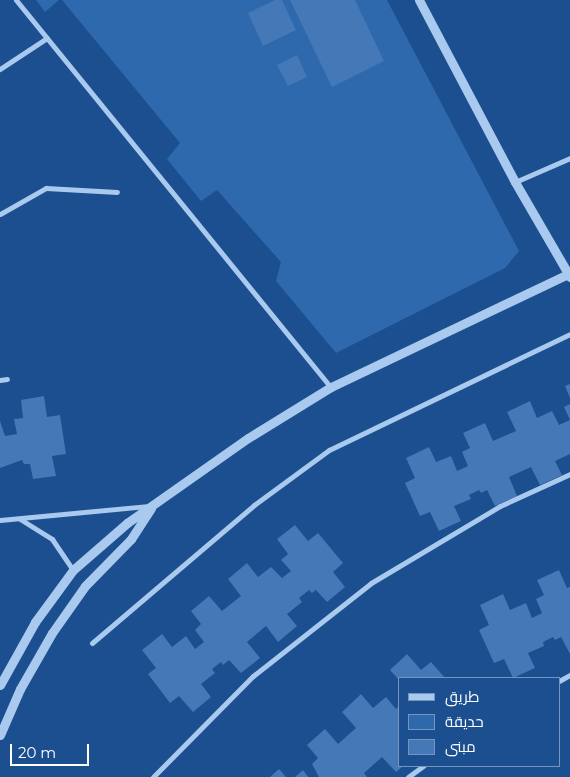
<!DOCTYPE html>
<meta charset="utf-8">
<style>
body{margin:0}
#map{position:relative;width:570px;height:777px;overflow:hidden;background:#1b4f8f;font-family:Montserrat,Cairo,sans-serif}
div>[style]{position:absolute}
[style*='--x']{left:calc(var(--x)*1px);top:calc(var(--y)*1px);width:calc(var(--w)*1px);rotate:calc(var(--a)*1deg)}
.green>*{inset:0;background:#2e69ad}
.building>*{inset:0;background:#4478b7}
.minor>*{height:5px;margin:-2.5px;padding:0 2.5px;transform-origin:2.5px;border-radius:2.5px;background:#a9c9ee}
.tertiary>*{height:9px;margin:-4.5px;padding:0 4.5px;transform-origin:4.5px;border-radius:4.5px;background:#a9c9ee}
span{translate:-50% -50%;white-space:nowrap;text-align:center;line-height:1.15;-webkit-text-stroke:5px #1b4f8f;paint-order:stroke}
.legend{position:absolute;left:398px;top:677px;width:162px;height:90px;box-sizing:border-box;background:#1b4f8f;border:1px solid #7695bc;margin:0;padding:6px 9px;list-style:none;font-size:15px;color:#fff}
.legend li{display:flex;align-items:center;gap:10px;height:25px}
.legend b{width:25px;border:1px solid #7695bc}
.scale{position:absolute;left:10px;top:744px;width:79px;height:22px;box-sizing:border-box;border:2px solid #fff;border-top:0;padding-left:6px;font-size:15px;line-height:18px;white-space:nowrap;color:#fff;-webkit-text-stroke:4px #1b4f8f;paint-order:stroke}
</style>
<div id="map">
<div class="green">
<div style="clip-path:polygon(36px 0,59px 0,45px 12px)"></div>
<div style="clip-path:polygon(62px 0,387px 0,519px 251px,505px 268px,336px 353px,276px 281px,281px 262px,217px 190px,201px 201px,167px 159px,180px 143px)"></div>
</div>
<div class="building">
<div style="clip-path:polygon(275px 0,282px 0,296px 30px,263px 46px,248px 13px)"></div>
<div style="clip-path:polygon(290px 0,355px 0,384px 61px,332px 87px)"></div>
<div style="clip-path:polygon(297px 55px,307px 77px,288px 86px,277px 65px)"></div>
<div style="clip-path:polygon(570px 384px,570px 398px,565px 386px)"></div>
<div style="clip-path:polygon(44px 396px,47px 417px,60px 415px,66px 454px,52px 456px,56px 476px,33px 479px,30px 464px,24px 464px,22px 460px,0 468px,0 421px,5px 436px,17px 434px,14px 419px,23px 418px,21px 400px)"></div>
<div style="clip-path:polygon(530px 401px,537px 418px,552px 411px,559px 425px,570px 420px,570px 454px,555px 461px,562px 475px,540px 485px,531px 467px,509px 477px,517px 496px,495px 506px,487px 490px,481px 493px,479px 490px,469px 495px,471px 499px,454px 506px,461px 521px,439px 531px,430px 512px,420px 516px,405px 483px,415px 478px,406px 458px,429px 447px,436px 462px,451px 456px,457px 471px,468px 466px,462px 452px,470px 448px,463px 433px,485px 423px,493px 441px,516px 431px,507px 412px)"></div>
<div style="clip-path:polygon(570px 404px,570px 420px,564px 407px)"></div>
<div style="clip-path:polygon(295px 525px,308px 541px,318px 533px,343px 563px,333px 572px,345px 587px,327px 602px,316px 590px,312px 593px,309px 590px,299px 598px,302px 602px,287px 614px,297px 626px,278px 642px,266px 626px,247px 642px,260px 658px,241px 673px,229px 660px,223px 665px,221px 662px,212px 669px,215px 673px,201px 684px,211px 697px,193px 712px,179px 696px,170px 703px,148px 674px,156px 668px,142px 650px,162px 634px,172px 647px,186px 636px,195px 649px,204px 642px,195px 630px,201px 624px,191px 611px,209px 596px,222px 611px,241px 596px,228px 579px,247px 563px,258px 577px,271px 567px,282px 578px,291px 571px,281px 560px,288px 554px,277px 539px)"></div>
<div style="clip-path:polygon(559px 570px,567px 588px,570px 587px,570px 654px,561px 637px,555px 640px,553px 637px,543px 642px,544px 646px,528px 653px,535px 668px,513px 678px,504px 659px,494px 663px,479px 630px,489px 625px,480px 605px,503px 594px,510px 610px,526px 603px,532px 618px,542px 613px,536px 599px,544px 595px,537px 580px)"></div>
<div style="clip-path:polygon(407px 654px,421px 670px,431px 662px,445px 678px,399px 680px,390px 670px)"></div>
<div style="clip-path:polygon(361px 694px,373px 708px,386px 697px,396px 709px,399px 706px,399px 766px,403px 766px,396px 772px,382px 757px,364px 773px,367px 777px,319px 777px,312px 764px,318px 758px,307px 745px,325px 729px,338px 744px,356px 728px,342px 712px)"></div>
<div style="clip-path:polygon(279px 769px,286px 777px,270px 777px)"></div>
<div style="clip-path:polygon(303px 770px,308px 777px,295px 777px)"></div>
</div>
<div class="minor">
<div style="--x:16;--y:0;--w:499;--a:50.9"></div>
<div style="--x:0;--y:69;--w:56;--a:-33.4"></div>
<div style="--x:515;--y:182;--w:60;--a:-23.6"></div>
<div style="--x:0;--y:214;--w:53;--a:-29.5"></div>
<div style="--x:46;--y:188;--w:71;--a:3.2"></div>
<div style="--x:0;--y:380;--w:7;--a:-8"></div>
<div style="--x:20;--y:519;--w:38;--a:32"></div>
<div style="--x:52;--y:539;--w:37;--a:56"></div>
<div style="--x:0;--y:520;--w:150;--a:-5.4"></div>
<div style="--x:92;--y:643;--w:213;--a:-40.4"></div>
<div style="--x:254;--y:505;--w:93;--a:-36.3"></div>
<div style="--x:329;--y:450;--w:267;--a:-25.7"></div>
<div style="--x:559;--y:681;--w:13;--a:-29"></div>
<div style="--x:153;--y:777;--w:142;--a:-45.3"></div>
<div style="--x:253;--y:676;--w:150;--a:-38.2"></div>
<div style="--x:371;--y:583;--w:150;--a:-30.8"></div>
<div style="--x:500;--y:506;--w:77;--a:-24.6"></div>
<div style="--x:408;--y:777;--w:19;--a:-36"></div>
</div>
<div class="tertiary">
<div style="--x:419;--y:0;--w:206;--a:62.2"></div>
<div style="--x:515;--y:182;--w:110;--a:59.9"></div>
<div style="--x:0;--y:685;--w:72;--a:-60.9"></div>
<div style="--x:35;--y:622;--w:64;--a:-53.8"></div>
<div style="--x:73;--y:570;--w:72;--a:-41"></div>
<div style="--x:127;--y:523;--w:148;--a:-35.1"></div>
<div style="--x:248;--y:438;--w:97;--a:-31.6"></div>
<div style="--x:331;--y:387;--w:263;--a:-25.5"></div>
<div style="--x:0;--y:735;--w:50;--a:-66.5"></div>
<div style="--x:20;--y:689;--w:64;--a:-60.3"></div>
<div style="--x:52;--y:633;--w:57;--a:-54.9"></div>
<div style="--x:85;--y:586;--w:66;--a:-45.6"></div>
<div style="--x:131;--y:539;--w:37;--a:-57"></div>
</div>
<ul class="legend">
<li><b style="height:6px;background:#a9c9ee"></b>طريق</li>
<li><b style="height:14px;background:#2e69ad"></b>حديقة</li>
<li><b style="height:14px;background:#4478b7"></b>مبنى</li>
</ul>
<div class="scale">20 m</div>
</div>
